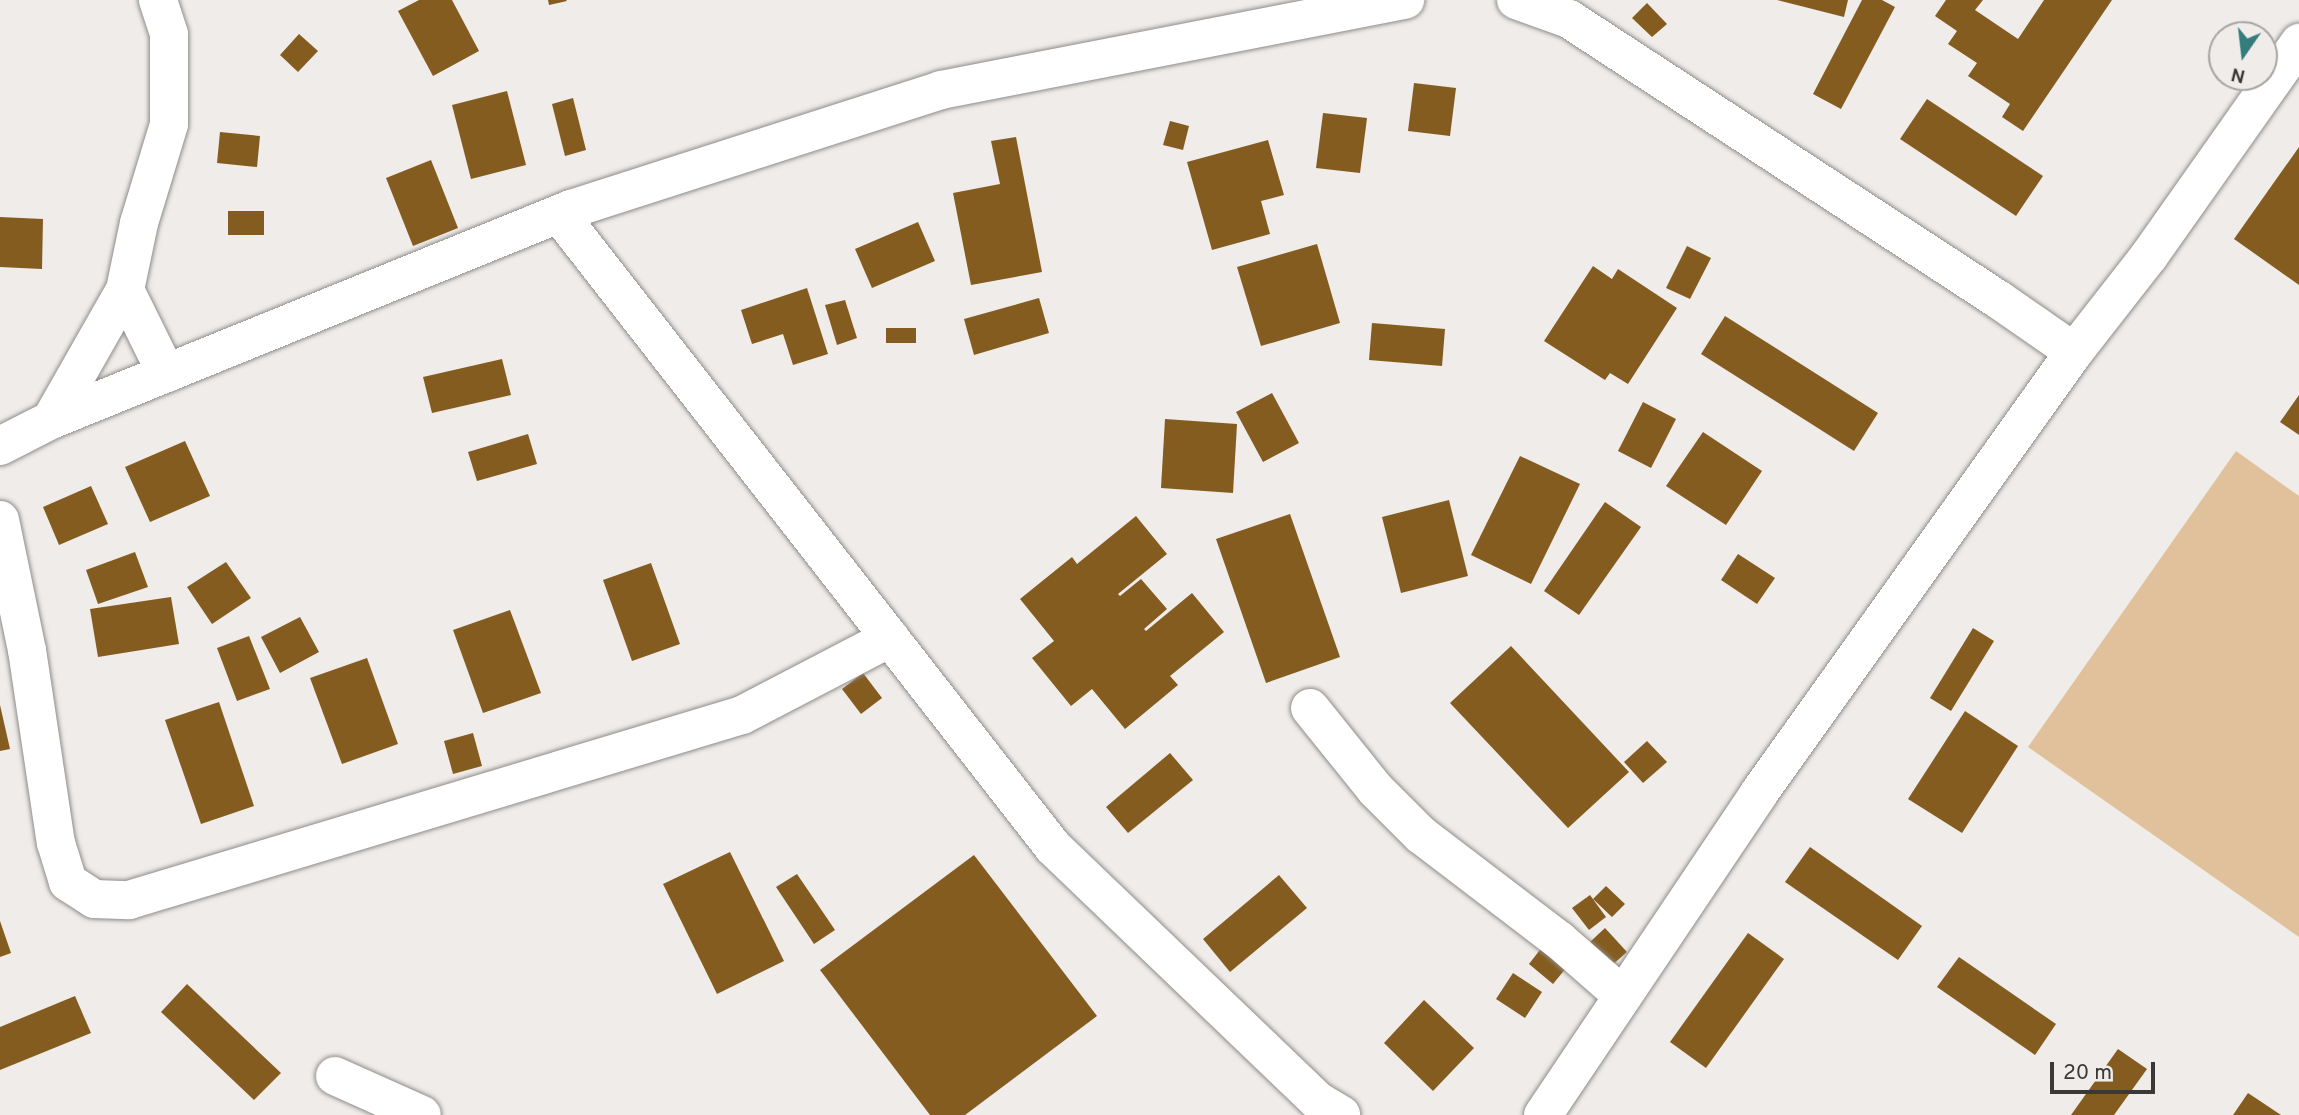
<!DOCTYPE html>
<style>
body{margin:0}
#map{position:relative;width:2299px;height:1115px;overflow:hidden;background:#efece9;font-family:Overpass,sans-serif}
div>[style]{position:absolute}
[style*='--x']{left:calc(var(--x)*1px);top:calc(var(--y)*1px);width:calc(var(--w)*1px);rotate:calc(var(--a)*1deg)}
.green>*{inset:0;background:#e0c19b}
.building>*{inset:0;background:#855c1f}
.roads{filter:drop-shadow(0 0 2px #8f8c89) drop-shadow(0 0 2px #8f8c89)}
.minor>*{height:38px;margin:-19px;padding:0 19px;transform-origin:19px;border-radius:19px;background:#fff}
span{translate:-50% -50%;white-space:nowrap;text-align:center;line-height:1.15;-webkit-text-stroke:7px #efece9;paint-order:stroke}
.north{position:absolute;left:2208px;top:21px;width:70px;height:70px;box-sizing:border-box;background:#efece9;border:2px solid #a7a4a2;border-radius:50%;rotate:194deg;font-size:19px;font-weight:700;line-height:28px;text-align:center;color:#3a3937}
.north::after{content:'';display:block;margin:auto;width:24px;height:32px;background:#347d7c;clip-path:polygon(50% 0,100% 100%,50% 72%,0 100%)}
.scale{position:absolute;left:2050px;top:1062px;width:105px;height:32px;box-sizing:border-box;border:4px solid #3a3937;border-top:0;padding-left:9px;font-size:21px;line-height:24px;white-space:nowrap;color:#3a3937;-webkit-text-stroke:5px #efece9;paint-order:stroke}
</style>
<div id="map">
<div class="green">
<div style="clip-path:polygon(2236px 451px,2299px 496px,2299px 937px,2028px 747px)"></div>
</div>
<div class="building">
<div style="clip-path:polygon(419px 0,452px 0,479px 51px,433px 76px,398px 11px)"></div>
<div style="clip-path:polygon(548px 0,566px 0,567px 1px,549px 5px)"></div>
<div style="clip-path:polygon(1777px 0,1848px 0,1844px 17px)"></div>
<div style="clip-path:polygon(1862px 0,1882px 0,1895px 7px,1841px 109px,1813px 94px)"></div>
<div style="clip-path:polygon(1946px 0,1983px 0,1975px 10px,2018px 39px,2044px 0,2112px 0,2023px 131px,2002px 117px,2010px 104px,1968px 76px,1977px 63px,1948px 44px,1957px 31px,1935px 16px)"></div>
<div style="clip-path:polygon(1647px 3px,1667px 24px,1652px 37px,1632px 18px)"></div>
<div style="clip-path:polygon(299px 34px,318px 51px,298px 72px,280px 55px)"></div>
<div style="clip-path:polygon(1414px 83px,1456px 88px,1450px 136px,1408px 131px)"></div>
<div style="clip-path:polygon(507px 91px,526px 165px,471px 179px,452px 105px)"></div>
<div style="clip-path:polygon(573px 98px,586px 150px,565px 156px,552px 104px)"></div>
<div style="clip-path:polygon(1927px 99px,2043px 176px,2016px 216px,1900px 139px)"></div>
<div style="clip-path:polygon(1323px 113px,1367px 118px,1360px 173px,1316px 168px)"></div>
<div style="clip-path:polygon(1170px 121px,1189px 126px,1183px 150px,1163px 145px)"></div>
<div style="clip-path:polygon(220px 132px,260px 136px,257px 167px,217px 163px)"></div>
<div style="clip-path:polygon(1016px 137px,1042px 272px,971px 285px,953px 193px,1000px 184px,991px 141px)"></div>
<div style="clip-path:polygon(1268px 140px,1284px 195px,1261px 201px,1270px 234px,1212px 250px,1187px 162px)"></div>
<div style="clip-path:polygon(2299px 147px,2299px 285px,2234px 239px)"></div>
<div style="clip-path:polygon(431px 160px,458px 228px,413px 246px,386px 178px)"></div>
<div style="clip-path:polygon(228px 211px,264px 211px,264px 235px,228px 235px)"></div>
<div style="clip-path:polygon(0 217px,43px 219px,42px 269px,0 267px)"></div>
<div style="clip-path:polygon(918px 222px,935px 261px,872px 288px,855px 249px)"></div>
<div style="clip-path:polygon(1317px 244px,1340px 323px,1261px 346px,1237px 267px)"></div>
<div style="clip-path:polygon(1687px 246px,1711px 258px,1690px 299px,1666px 288px)"></div>
<div style="clip-path:polygon(1593px 266px,1612px 279px,1618px 269px,1677px 308px,1628px 384px,1610px 373px,1605px 380px,1544px 341px)"></div>
<div style="clip-path:polygon(807px 288px,828px 354px,793px 365px,783px 334px,752px 344px,741px 310px)"></div>
<div style="clip-path:polygon(1039px 298px,1049px 333px,974px 355px,964px 319px)"></div>
<div style="clip-path:polygon(845px 300px,857px 338px,837px 345px,825px 305px)"></div>
<div style="clip-path:polygon(1725px 316px,1878px 413px,1854px 451px,1701px 354px)"></div>
<div style="clip-path:polygon(1372px 323px,1445px 329px,1442px 366px,1369px 360px)"></div>
<div style="clip-path:polygon(886px 328px,916px 328px,916px 343px,886px 343px)"></div>
<div style="clip-path:polygon(502px 359px,511px 395px,432px 413px,423px 377px)"></div>
<div style="clip-path:polygon(1272px 393px,1299px 443px,1263px 462px,1236px 412px)"></div>
<div style="clip-path:polygon(2299px 395px,2299px 435px,2280px 422px)"></div>
<div style="clip-path:polygon(1643px 402px,1676px 419px,1651px 468px,1618px 451px)"></div>
<div style="clip-path:polygon(1165px 419px,1237px 424px,1233px 493px,1161px 488px)"></div>
<div style="clip-path:polygon(1703px 432px,1762px 471px,1726px 525px,1666px 486px)"></div>
<div style="clip-path:polygon(528px 434px,537px 464px,477px 481px,468px 452px)"></div>
<div style="clip-path:polygon(185px 441px,210px 496px,150px 522px,125px 467px)"></div>
<div style="clip-path:polygon(1520px 456px,1580px 484px,1531px 584px,1471px 555px)"></div>
<div style="clip-path:polygon(91px 486px,108px 524px,59px 545px,43px 507px)"></div>
<div style="clip-path:polygon(1449px 500px,1468px 576px,1401px 593px,1382px 517px)"></div>
<div style="clip-path:polygon(1605px 502px,1641px 527px,1579px 615px,1544px 591px)"></div>
<div style="clip-path:polygon(1290px 514px,1340px 657px,1266px 683px,1216px 539px)"></div>
<div style="clip-path:polygon(1136px 516px,1167px 554px,1118px 594px,1120px 596px,1141px 579px,1167px 609px,1144px 629px,1146px 631px,1192px 593px,1224px 632px,1170px 676px,1178px 685px,1125px 729px,1092px 689px,1071px 706px,1032px 658px,1054px 641px,1020px 599px,1072px 557px,1077px 564px)"></div>
<div style="clip-path:polygon(135px 552px,148px 587px,98px 604px,86px 570px)"></div>
<div style="clip-path:polygon(1738px 554px,1775px 578px,1757px 604px,1721px 580px)"></div>
<div style="clip-path:polygon(226px 562px,251px 598px,212px 624px,187px 587px)"></div>
<div style="clip-path:polygon(651px 563px,680px 644px,632px 661px,603px 580px)"></div>
<div style="clip-path:polygon(171px 597px,179px 644px,98px 657px,90px 609px)"></div>
<div style="clip-path:polygon(510px 610px,541px 693px,483px 713px,453px 630px)"></div>
<div style="clip-path:polygon(300px 617px,319px 652px,280px 673px,261px 637px)"></div>
<div style="clip-path:polygon(1973px 628px,1994px 641px,1951px 711px,1930px 698px)"></div>
<div style="clip-path:polygon(249px 636px,270px 689px,237px 701px,217px 648px)"></div>
<div style="clip-path:polygon(1511px 646px,1629px 772px,1568px 828px,1450px 703px)"></div>
<div style="clip-path:polygon(367px 658px,398px 744px,342px 764px,310px 678px)"></div>
<div style="clip-path:polygon(863px 673px,882px 698px,861px 714px,842px 689px)"></div>
<div style="clip-path:polygon(219px 702px,254px 806px,201px 824px,165px 720px)"></div>
<div style="clip-path:polygon(0 705px,10px 749px,0 751px)"></div>
<div style="clip-path:polygon(1965px 711px,2018px 746px,1962px 833px,1908px 799px)"></div>
<div style="clip-path:polygon(473px 733px,482px 766px,453px 774px,444px 741px)"></div>
<div style="clip-path:polygon(1647px 741px,1667px 762px,1643px 783px,1624px 762px)"></div>
<div style="clip-path:polygon(1170px 753px,1193px 780px,1128px 833px,1106px 807px)"></div>
<div style="clip-path:polygon(1810px 847px,1922px 926px,1898px 960px,1785px 882px)"></div>
<div style="clip-path:polygon(730px 852px,784px 961px,717px 994px,663px 884px)"></div>
<div style="clip-path:polygon(974px 855px,1097px 1016px,965px 1115px,930px 1115px,820px 970px)"></div>
<div style="clip-path:polygon(797px 874px,835px 930px,814px 944px,776px 887px)"></div>
<div style="clip-path:polygon(1279px 875px,1307px 908px,1230px 972px,1203px 939px)"></div>
<div style="clip-path:polygon(1606px 886px,1625px 904px,1612px 917px,1593px 899px)"></div>
<div style="clip-path:polygon(1590px 895px,1606px 917px,1589px 930px,1572px 908px)"></div>
<div style="clip-path:polygon(0 921px,11px 953px,0 957px)"></div>
<div style="clip-path:polygon(1605px 928px,1627px 952px,1611px 966px,1590px 942px)"></div>
<div style="clip-path:polygon(1748px 933px,1784px 959px,1706px 1068px,1670px 1042px)"></div>
<div style="clip-path:polygon(1546px 942px,1571px 962px,1553px 984px,1529px 964px)"></div>
<div style="clip-path:polygon(1959px 957px,2056px 1024px,2035px 1055px,1937px 987px)"></div>
<div style="clip-path:polygon(1513px 973px,1542px 992px,1525px 1018px,1496px 999px)"></div>
<div style="clip-path:polygon(187px 984px,281px 1073px,254px 1100px,161px 1012px)"></div>
<div style="clip-path:polygon(75px 996px,91px 1033px,0 1070px,0 1027px)"></div>
<div style="clip-path:polygon(1424px 1000px,1474px 1048px,1433px 1091px,1384px 1043px)"></div>
<div style="clip-path:polygon(2118px 1049px,2147px 1069px,2114px 1115px,2071px 1115px)"></div>
<div style="clip-path:polygon(2248px 1093px,2281px 1115px,2233px 1115px)"></div>
</div>
<div class="roads">
<div class="minor">
<div style="--x:1516;--y:0;--w:56;--a:19.7"></div>
<div style="--x:1569;--y:19;--w:514;--a:33.16"></div>
<div style="--x:1999;--y:300;--w:91;--a:34.7"></div>
<div style="--x:559;--y:214;--w:803;--a:52.03"></div>
<div style="--x:1053;--y:847;--w:367;--a:43.8"></div>
<div style="--x:1318;--y:1101;--w:27;--a:31"></div>
<div style="--x:125;--y:290;--w:93;--a:63.7"></div>
<div style="--x:51;--y:420;--w:150;--a:-60.4"></div>
<div style="--x:125;--y:290;--w:68;--a:-78.2"></div>
<div style="--x:139;--y:223;--w:103;--a:-73.1"></div>
<div style="--x:169;--y:124;--w:90;--a:-90"></div>
<div style="--x:169;--y:34;--w:36;--a:-108"></div>
<div style="--x:0;--y:446;--w:57;--a:-27"></div>
<div style="--x:51;--y:420;--w:561;--a:-22.09"></div>
<div style="--x:571;--y:209;--w:389;--a:-17.8"></div>
<div style="--x:941;--y:90;--w:473;--a:-11"></div>
<div style="--x:0;--y:520;--w:133;--a:78.3"></div>
<div style="--x:27;--y:650;--w:195;--a:81.5"></div>
<div style="--x:56;--y:843;--w:41;--a:72.9"></div>
<div style="--x:68;--y:882;--w:31;--a:33"></div>
<div style="--x:94;--y:899;--w:35;--a:2"></div>
<div style="--x:129;--y:900;--w:640;--a:-16.79"></div>
<div style="--x:742;--y:715;--w:167;--a:-27.5"></div>
<div style="--x:1310;--y:708;--w:105;--a:51.2"></div>
<div style="--x:1376;--y:790;--w:64;--a:45"></div>
<div style="--x:1421;--y:835;--w:173;--a:37.3"></div>
<div style="--x:1559;--y:940;--w:85;--a:41.2"></div>
<div style="--x:335;--y:1076;--w:95;--a:24.1"></div>
<div style="--x:1543;--y:1115;--w:388;--a:-56.1"></div>
<div style="--x:1759;--y:793;--w:542;--a:-54.46"></div>
<div style="--x:2074;--y:352;--w:122;--a:-52"></div>
<div style="--x:2149;--y:256;--w:261;--a:-54.8"></div>
</div>
</div>
<div class="north">N</div>
<div class="scale">20 m</div>
</div>
